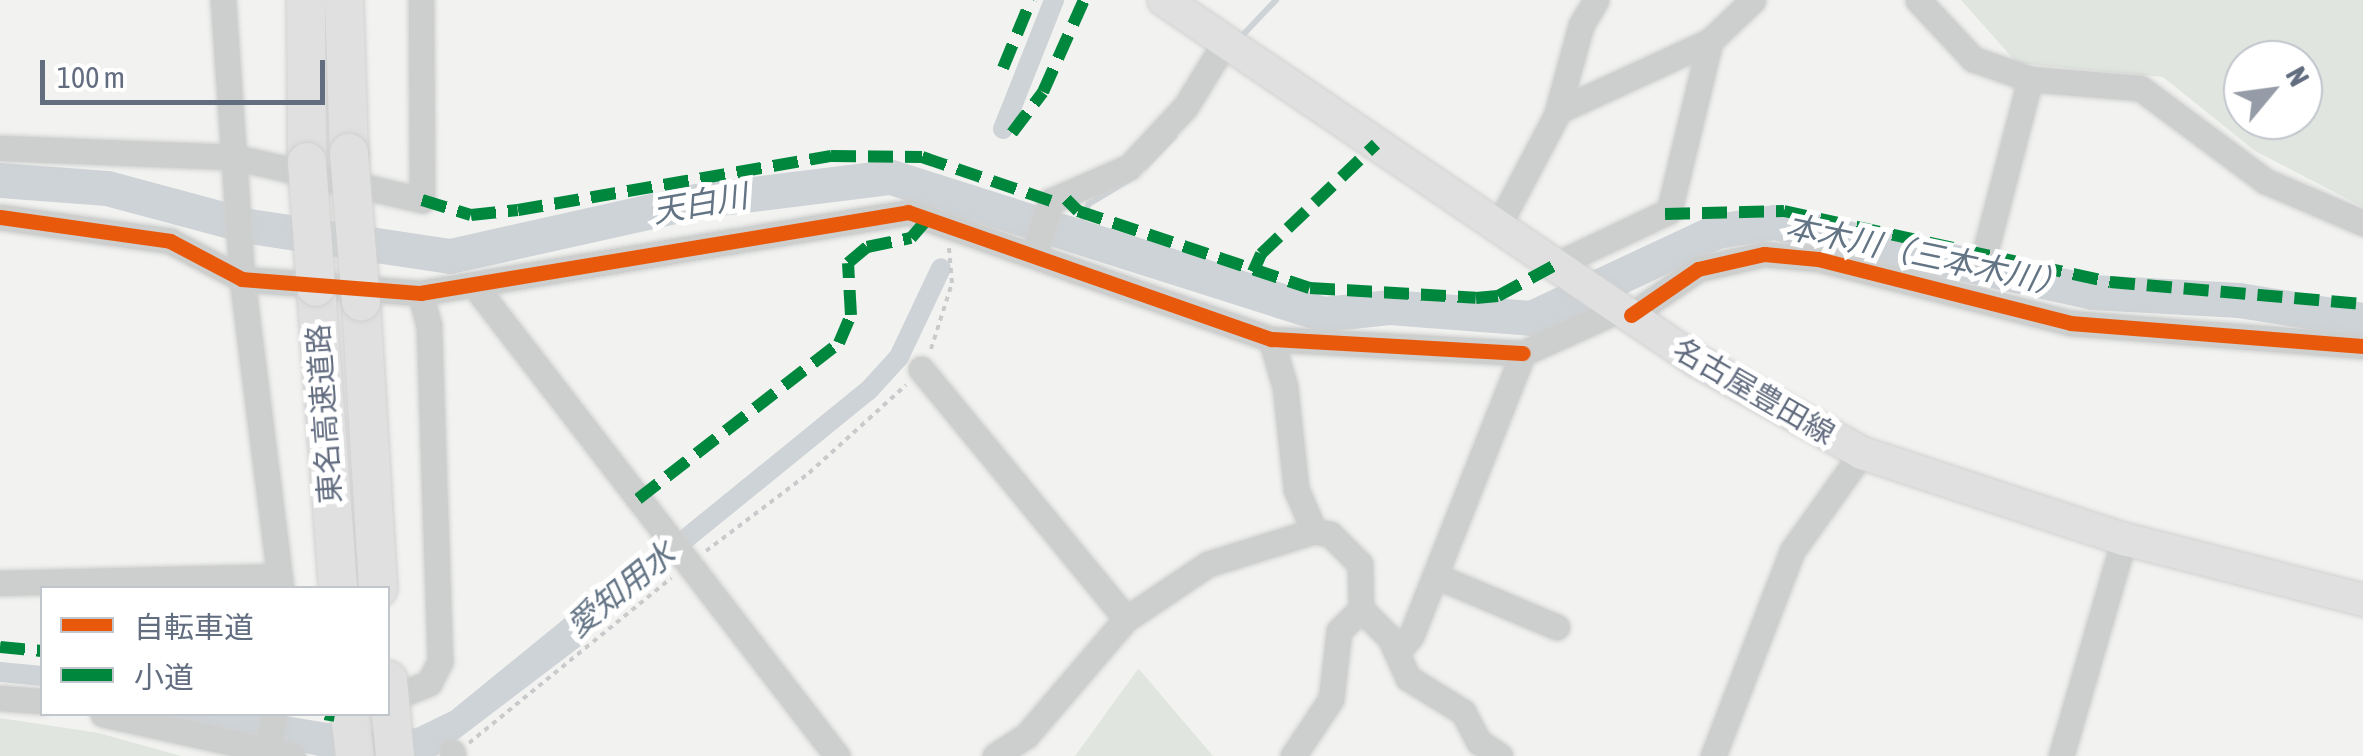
<!DOCTYPE html>
<meta charset="utf-8">
<style>
body{margin:0}
#map{position:relative;width:2363px;height:756px;overflow:hidden;background:#f2f3f0;font-family:"Asap Condensed","Noto Sans JP",sans-serif}
div>[style]{position:absolute}
[style*='--x']{left:calc(var(--x)*1px);top:calc(var(--y)*1px);width:calc(var(--w)*1px);rotate:calc(var(--a)*1deg)}
.green>*{inset:0;background:#e0e6df}
.water>*{inset:0;background:#ced3d7}
.stream>*{height:6px;margin:-3px;padding:0 3px;transform-origin:3px;border-radius:3px;background:#ced3d7}
.canal>*{height:20px;margin:-10px;padding:0 10px;transform-origin:10px;border-radius:10px;background:#ced3d7}
.river>*{height:35px;margin:-17.5px;padding:0 17.5px;transform-origin:17.5px;border-radius:17.5px;background:#ced3d7}
.path>*{height:4px;margin-top:-2px;transform-origin:0;background:repeating-linear-gradient(90deg,#c9cacb 0 5px,transparent 0 10px)}
.roads{filter:drop-shadow(0 0 2px #cfd0d0) drop-shadow(0 0 2px #cfd0d0)}
.minor>*{height:25px;margin:-12.5px;padding:0 12.5px;transform-origin:12.5px;border-radius:12.5px;background:#cdcece}
.major>*{height:32px;margin:-16px;padding:0 16px;transform-origin:16px;border-radius:16px;background:#e0e0e1}
.highway>*{height:38px;margin:-19px;padding:0 19px;transform-origin:19px;border-radius:19px;background:#e0e0e1}
.bridges{filter:drop-shadow(0 0 2px #cfd0cf) drop-shadow(0 0 2px #cfd0cf)}
.highway-bridge>*{height:38px;margin:-19px;padding:0 19px;transform-origin:19px;border-radius:19px;background:#e0e0e1}
.quiet>*{height:12px;margin-top:-6px;transform-origin:0;background:repeating-linear-gradient(90deg,#00873e 0 25px,transparent 0 37px)}
.cycleway>*{height:15px;margin:-7.5px;padding:0 7.5px;transform-origin:7.5px;border-radius:7.5px;background:#e8590c}
span{translate:-50% -50%;white-space:nowrap;text-align:center;line-height:1.15;-webkit-text-stroke:10px #fff;paint-order:stroke}
.street-label{font-size:30px;color:#636d80}
.water-label{font-size:32px;color:#637485;font-style:italic}
.legend{position:absolute;left:40px;top:586px;width:350px;height:130px;box-sizing:border-box;background:#fff;border:2px solid #c1c5cc;margin:0;padding:12px 18px;list-style:none;font-size:30px;color:#636d80}
.legend li{display:flex;align-items:center;gap:20px;height:50px}
.legend b{width:50px;border:2px solid #c1c5cc}
.north{position:absolute;left:2223px;top:40px;width:100px;height:100px;box-sizing:border-box;background:#fff;border:2px solid #c1c5cc;border-radius:50%;rotate:61deg;font-size:28px;font-weight:700;line-height:40px;text-align:center;color:#636d80}
.north::after{content:'';display:block;margin:auto;width:35px;height:45px;background:#959ca7;clip-path:polygon(50% 0,100% 100%,50% 72%,0 100%)}
.scale{position:absolute;left:40px;top:60px;width:285px;height:45px;box-sizing:border-box;border:5px solid #636d80;border-top:0;padding-left:12px;font-size:30px;line-height:35px;white-space:nowrap;color:#636d80;-webkit-text-stroke:8px #fff;paint-order:stroke}
</style>
<div id="map">
<div class="green">
<div style="clip-path:polygon(evenodd,1961px 0,2363px 0,2363px 207px,2255px 151px,2163px 77px,2017px 63px,1961px 0,2243px 60px,2303px 60px,2303px 120px,2243px 120px,2243px 60px)"></div>
<div style="clip-path:polygon(1138px 669px,1139px 669px,1213px 756px,1075px 756px)"></div>
<div style="clip-path:polygon(0 718px,99px 733px,181px 756px,0 756px)"></div>
</div>
<div class="water">
<div style="clip-path:polygon(565px 618px,582px 645px,436px 756px,318px 756px,146px 714px,274px 714px,381px 732px,416px 728px,451px 711px)"></div>
</div>
<div class="stream">
<div style="--x:1239;--y:39;--w:54;--a:-46.5"></div>
<div style="--x:1145;--y:167;--w:42;--a:-46"></div>
<div style="--x:1075;--y:238;--w:37;--a:-68"></div>
<div style="--x:1089;--y:204;--w:54;--a:-31.3"></div>
</div>
<div class="canal">
<div style="--x:1003;--y:129;--w:139;--a:-68.4"></div>
<div style="--x:555;--y:645;--w:403;--a:-39.1"></div>
<div style="--x:868;--y:391;--w:46;--a:-47.6"></div>
<div style="--x:899;--y:357;--w:98;--a:-64.7"></div>
<div style="--x:0;--y:672;--w:42;--a:5.4"></div>
</div>
<div class="river">
<div style="--x:0;--y:180;--w:107;--a:4.3"></div>
<div style="--x:107;--y:188;--w:147;--a:15"></div>
<div style="--x:249;--y:226;--w:203;--a:8.5"></div>
<div style="--x:450;--y:256;--w:253;--a:-12.6"></div>
<div style="--x:697;--y:201;--w:195;--a:-7.1"></div>
<div style="--x:891;--y:177;--w:454;--a:17.6"></div>
<div style="--x:1324;--y:314;--w:65;--a:-6.1"></div>
<div style="--x:1389;--y:307;--w:142;--a:4.4"></div>
<div style="--x:1531;--y:318;--w:205;--a:-25.1"></div>
<div style="--x:1717;--y:231;--w:58;--a:-9"></div>
<div style="--x:1774;--y:222;--w:326;--a:12.4"></div>
<div style="--x:2092;--y:292;--w:147;--a:3.1"></div>
<div style="--x:2239;--y:300;--w:126;--a:9.2"></div>
</div>
<div class="path">
<div style="--x:931;--y:349;--w:69;--a:-72.3"></div>
<div style="--x:952;--y:283;--w:35;--a:-95"></div>
<div style="--x:706;--y:551;--w:129;--a:-37.1"></div>
<div style="--x:809;--y:473;--w:131;--a:-42.2"></div>
<div style="--x:469;--y:743;--w:261;--a:-39.2"></div>
</div>
<div class="roads">
<div class="minor">
<div style="--x:223;--y:0;--w:280;--a:86.1"></div>
<div style="--x:242;--y:279;--w:311;--a:82.8"></div>
<div style="--x:1918;--y:0;--w:81;--a:47"></div>
<div style="--x:1973;--y:59;--w:60;--a:19.3"></div>
<div style="--x:2030;--y:79;--w:110;--a:4.7"></div>
<div style="--x:2140;--y:88;--w:156;--a:36.6"></div>
<div style="--x:2265;--y:181;--w:107;--a:23.2"></div>
<div style="--x:1558;--y:111;--w:167;--a:-24.7"></div>
<div style="--x:1710;--y:41;--w:59;--a:-43.6"></div>
<div style="--x:0;--y:148;--w:234;--a:2.2"></div>
<div style="--x:234;--y:157;--w:193;--a:12.9"></div>
<div style="--x:422;--y:200;--w:200;--a:-90.3"></div>
<div style="--x:0;--y:217;--w:172;--a:8"></div>
<div style="--x:170;--y:241;--w:81;--a:27.8"></div>
<div style="--x:242;--y:279;--w:179;--a:4.5"></div>
<div style="--x:420;--y:293;--w:495;--a:-9.4"></div>
<div style="--x:908;--y:212;--w:385;--a:19.3"></div>
<div style="--x:1271;--y:339;--w:252;--a:3.2"></div>
<div style="--x:1498;--y:226;--w:124;--a:-62.2"></div>
<div style="--x:1556;--y:116;--w:94;--a:-74.6"></div>
<div style="--x:1581;--y:25;--w:29;--a:-59"></div>
<div style="--x:1034;--y:254;--w:56;--a:-72.2"></div>
<div style="--x:1051;--y:201;--w:85;--a:-23.6"></div>
<div style="--x:1129;--y:167;--w:83;--a:-46.9"></div>
<div style="--x:1186;--y:106;--w:75;--a:-58.6"></div>
<div style="--x:1984;--y:256;--w:183;--a:-75.4"></div>
<div style="--x:1555;--y:265;--w:126;--a:-25.3"></div>
<div style="--x:1669;--y:211;--w:175;--a:-76.4"></div>
<div style="--x:474;--y:285;--w:595;--a:52.38"></div>
<div style="--x:1631;--y:315;--w:81;--a:-34.5"></div>
<div style="--x:1698;--y:269;--w:68;--a:-12.8"></div>
<div style="--x:1764;--y:254;--w:54;--a:5.3"></div>
<div style="--x:1818;--y:259;--w:261;--a:14.2"></div>
<div style="--x:2071;--y:323;--w:293;--a:4.5"></div>
<div style="--x:1271;--y:339;--w:50;--a:73.7"></div>
<div style="--x:1285;--y:387;--w:103;--a:83.8"></div>
<div style="--x:1296;--y:489;--w:46;--a:66.8"></div>
<div style="--x:921;--y:369;--w:323;--a:50.6"></div>
<div style="--x:1436;--y:576;--w:131;--a:22.9"></div>
<div style="--x:0;--y:583;--w:279;--a:-1.4"></div>
<div style="--x:1361;--y:609;--w:41;--a:45"></div>
<div style="--x:1390;--y:638;--w:44;--a:65.8"></div>
<div style="--x:1408;--y:678;--w:65;--a:31.7"></div>
<div style="--x:1463;--y:712;--w:34;--a:62"></div>
<div style="--x:1479;--y:742;--w:25;--a:34"></div>
<div style="--x:1397;--y:653;--w:22;--a:-51"></div>
<div style="--x:1411;--y:636;--w:304;--a:-68.4"></div>
<div style="--x:1523;--y:353;--w:107;--a:-24.2"></div>
<div style="--x:0;--y:698;--w:42;--a:4.1"></div>
<div style="--x:388;--y:700;--w:44;--a:-22.5"></div>
<div style="--x:429;--y:683;--w:25;--a:-63"></div>
<div style="--x:440;--y:661;--w:335;--a:-91.9"></div>
<div style="--x:429;--y:326;--w:34;--a:-105"></div>
<div style="--x:103;--y:714;--w:194;--a:12.5"></div>
<div style="--x:452;--y:752;--w:4;--a:76"></div>
<div style="--x:267;--y:756;--w:43;--a:-80.5"></div>
<div style="--x:995;--y:756;--w:37;--a:-33"></div>
<div style="--x:1026;--y:736;--w:154;--a:-49.5"></div>
<div style="--x:1126;--y:619;--w:99;--a:-33.9"></div>
<div style="--x:1208;--y:564;--w:111;--a:-17.3"></div>
<div style="--x:1314;--y:531;--w:16;--a:11"></div>
<div style="--x:1330;--y:534;--w:42;--a:45"></div>
<div style="--x:1360;--y:564;--w:45;--a:88.7"></div>
<div style="--x:1361;--y:609;--w:31;--a:135"></div>
<div style="--x:1339;--y:631;--w:68;--a:96.7"></div>
<div style="--x:1331;--y:699;--w:69;--a:123.7"></div>
<div style="--x:1713;--y:756;--w:220;--a:-68.9"></div>
<div style="--x:1792;--y:551;--w:120;--a:-54.5"></div>
<div style="--x:2061;--y:756;--w:226;--a:-73.8"></div>
</div>
<div class="major">
<div style="--x:1164;--y:0;--w:644;--a:34.11"></div>
<div style="--x:1697;--y:361;--w:189;--a:29.1"></div>
<div style="--x:1862;--y:453;--w:276;--a:18.2"></div>
<div style="--x:2124;--y:539;--w:247;--a:14.3"></div>
</div>
<div class="highway">
<div style="--x:306;--y:0;--w:162;--a:89.6"></div>
<div style="--x:344;--y:0;--w:153;--a:88.1"></div>
<div style="--x:316;--y:287;--w:302;--a:85.8"></div>
<div style="--x:361;--y:302;--w:287;--a:86.6"></div>
<div style="--x:350;--y:714;--w:42;--a:83.2"></div>
</div>
</div>
<div class="bridges">
<div class="highway-bridge">
<div style="--x:349;--y:153;--w:149;--a:85.4"></div>
<div style="--x:307;--y:162;--w:125;--a:85.9"></div>
<div style="--x:388;--y:680;--w:76;--a:84.7"></div>
</div>
</div>
<div class="quiet">
<div style="--x:1003;--y:68;--w:74;--a:-67.6"></div>
<div style="--x:1012;--y:133;--w:51;--a:-52.9"></div>
<div style="--x:1043;--y:92;--w:101;--a:-66"></div>
<div style="--x:1066;--y:199;--w:17;--a:45"></div>
<div style="--x:1078;--y:211;--w:244;--a:18.4"></div>
<div style="--x:1310;--y:288;--w:166;--a:3.4"></div>
<div style="--x:1476;--y:298;--w:22;--a:-5"></div>
<div style="--x:1498;--y:296;--w:65;--a:-28.5"></div>
<div style="--x:422;--y:200;--w:51;--a:17"></div>
<div style="--x:471;--y:215;--w:47;--a:-6.1"></div>
<div style="--x:518;--y:210;--w:318;--a:-9.8"></div>
<div style="--x:831;--y:156;--w:91;--a:0.6"></div>
<div style="--x:922;--y:157;--w:136;--a:18.8"></div>
<div style="--x:1665;--y:214;--w:119;--a:-1.4"></div>
<div style="--x:1784;--y:211;--w:334;--a:12.3"></div>
<div style="--x:2110;--y:282;--w:254;--a:5"></div>
<div style="--x:1253;--y:272;--w:20;--a:-66"></div>
<div style="--x:1261;--y:254;--w:159;--a:-43.7"></div>
<div style="--x:638;--y:499;--w:254;--a:-37.8"></div>
<div style="--x:839;--y:343;--w:30;--a:-67"></div>
<div style="--x:851;--y:315;--w:52;--a:-93.3"></div>
<div style="--x:848;--y:263;--w:25;--a:-40"></div>
<div style="--x:867;--y:247;--w:45;--a:-11.6"></div>
<div style="--x:911;--y:238;--w:28;--a:-49"></div>
<div style="--x:0;--y:647;--w:42;--a:5.4"></div>
<div style="--x:325;--y:714;--w:10;--a:11"></div>
</div>
<div class="cycleway">
<div style="--x:0;--y:217;--w:172;--a:8"></div>
<div style="--x:170;--y:241;--w:81;--a:27.8"></div>
<div style="--x:242;--y:279;--w:179;--a:4.5"></div>
<div style="--x:420;--y:293;--w:495;--a:-9.4"></div>
<div style="--x:908;--y:212;--w:385;--a:19.3"></div>
<div style="--x:1271;--y:339;--w:252;--a:3.2"></div>
<div style="--x:1631;--y:315;--w:81;--a:-34.5"></div>
<div style="--x:1698;--y:269;--w:68;--a:-12.8"></div>
<div style="--x:1764;--y:254;--w:54;--a:5.3"></div>
<div style="--x:1818;--y:259;--w:261;--a:14.2"></div>
<div style="--x:2071;--y:323;--w:293;--a:4.5"></div>
</div>
<div class="street-label">
<span style="left:1754px;top:391px;rotate:30deg">名古屋豊田線</span>
<span style="left:324px;top:414px;rotate:-94deg">東名高速道路</span>
</div>
<div class="water-label">
<span style="left:700px;top:204px;rotate:-10deg">天白川</span>
<span style="left:1927px;top:256px;rotate:12deg">本木川（三本木川）</span>
<span style="left:621px;top:590px;rotate:-39deg">愛知用水</span>
</div>
<ul class="legend">
<li><b style="height:12px;background:#e8590c"></b>自転車道</li>
<li><b style="height:12px;background:#00873e"></b>小道</li>
</ul>
<div class="north">N</div>
<div class="scale">100 m</div>
</div>
